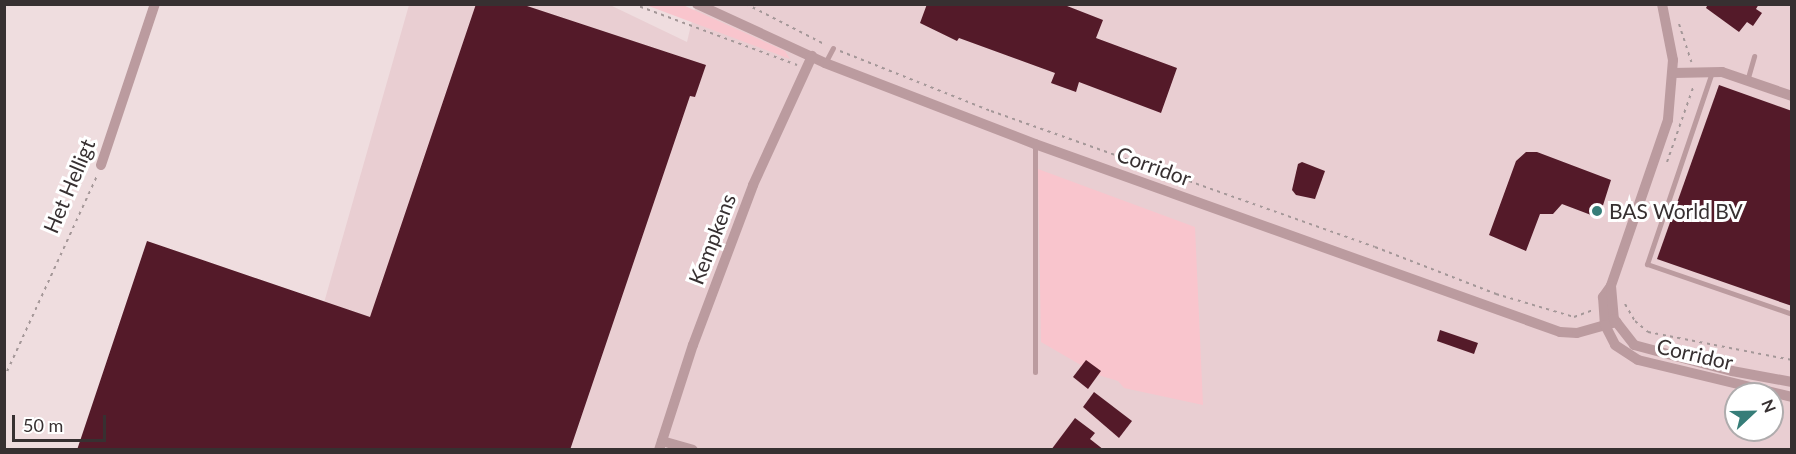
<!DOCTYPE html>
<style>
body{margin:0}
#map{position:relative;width:1796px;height:454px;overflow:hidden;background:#efdddf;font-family:Lato,sans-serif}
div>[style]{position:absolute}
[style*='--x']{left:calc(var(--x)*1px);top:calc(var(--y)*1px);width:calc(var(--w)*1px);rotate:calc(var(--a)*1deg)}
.built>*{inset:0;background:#e9ced2}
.green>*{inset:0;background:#f9c5cd}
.building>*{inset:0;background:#541a29}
.path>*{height:2px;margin-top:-1px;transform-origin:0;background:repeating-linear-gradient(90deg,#a49798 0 3px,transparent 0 7.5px)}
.service>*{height:5px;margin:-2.5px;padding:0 2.5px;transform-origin:2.5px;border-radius:2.5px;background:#bb9b9f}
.minor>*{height:10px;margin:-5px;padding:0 5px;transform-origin:5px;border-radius:5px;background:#bb9b9f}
.dots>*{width:16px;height:16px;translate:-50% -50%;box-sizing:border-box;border:3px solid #fff;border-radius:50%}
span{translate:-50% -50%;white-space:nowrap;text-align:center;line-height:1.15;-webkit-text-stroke:6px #fff;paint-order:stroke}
.street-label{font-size:21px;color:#373031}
.poi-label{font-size:21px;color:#373031}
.left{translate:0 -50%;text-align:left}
.frame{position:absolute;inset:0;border:6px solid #373031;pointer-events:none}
.north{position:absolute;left:1724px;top:382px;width:60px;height:60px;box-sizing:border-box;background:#fff;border:2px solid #afacad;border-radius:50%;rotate:68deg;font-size:16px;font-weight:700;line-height:24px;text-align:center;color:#373031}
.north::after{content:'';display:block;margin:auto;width:21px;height:27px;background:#367d78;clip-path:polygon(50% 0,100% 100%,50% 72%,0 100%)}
.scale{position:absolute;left:12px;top:415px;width:94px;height:27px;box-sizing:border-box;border:3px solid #373031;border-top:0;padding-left:8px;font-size:18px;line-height:21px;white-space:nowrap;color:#373031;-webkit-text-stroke:4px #fff;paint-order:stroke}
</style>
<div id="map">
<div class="built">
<div style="clip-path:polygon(evenodd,696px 4px,1791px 5px,1791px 449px,282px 450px,409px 5px,610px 5px,687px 42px,696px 4px,1736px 394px,1772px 394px,1772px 430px,1736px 430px,1736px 394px)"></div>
</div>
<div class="green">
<div style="clip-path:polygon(646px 5px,683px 5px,785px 51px,790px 59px)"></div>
<div style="clip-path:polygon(1038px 169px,1195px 227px,1203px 405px,1124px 388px,1118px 381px,1098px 375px,1041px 342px)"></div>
</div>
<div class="building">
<div style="clip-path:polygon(476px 4px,521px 4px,706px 65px,695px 97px,690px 96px,570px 450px,77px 450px,147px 241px,370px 317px)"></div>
<div style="clip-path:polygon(927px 4px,1062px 4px,1103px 20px,1096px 38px,1177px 68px,1161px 113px,1079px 82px,1076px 92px,1051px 83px,1055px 73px,959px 38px,957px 41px,920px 23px)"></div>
<div style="clip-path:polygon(1708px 4px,1759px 4px,1756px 9px,1762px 13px,1753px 26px,1747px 22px,1739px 32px,1706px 8px)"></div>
<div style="clip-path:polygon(1719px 85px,1792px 111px,1792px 306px,1657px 259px)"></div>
<div style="clip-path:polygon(1526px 152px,1537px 152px,1611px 180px,1599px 218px,1562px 204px,1553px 214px,1540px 214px,1526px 251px,1489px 235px,1516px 161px)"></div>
<div style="clip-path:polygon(1302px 162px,1325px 171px,1315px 199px,1296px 195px,1292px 190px,1298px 164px)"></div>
<div style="clip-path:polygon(1440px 330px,1478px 343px,1474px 354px,1437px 341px)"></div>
<div style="clip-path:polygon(1086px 360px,1101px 371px,1088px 389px,1073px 377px)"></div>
<div style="clip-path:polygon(1094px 392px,1132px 421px,1119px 438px,1083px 407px)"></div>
<div style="clip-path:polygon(1075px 418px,1095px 433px,1090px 439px,1104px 450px,1051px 450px)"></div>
</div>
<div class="path">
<div style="--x:633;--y:4;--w:175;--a:20.4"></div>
<div style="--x:746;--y:4;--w:88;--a:27.1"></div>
<div style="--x:1679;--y:24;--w:40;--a:72"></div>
<div style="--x:840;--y:51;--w:162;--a:21.7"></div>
<div style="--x:991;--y:111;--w:407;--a:19.5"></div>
<div style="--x:1375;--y:247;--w:130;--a:21.2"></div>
<div style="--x:1496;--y:294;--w:81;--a:16.4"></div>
<div style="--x:1574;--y:317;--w:20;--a:-20"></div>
<div style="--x:1667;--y:162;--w:82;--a:-70.7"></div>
<div style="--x:1625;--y:304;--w:20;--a:60"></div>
<div style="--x:1635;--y:321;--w:17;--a:40"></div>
<div style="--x:1648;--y:332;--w:147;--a:11"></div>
<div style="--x:4;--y:378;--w:222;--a:-65.3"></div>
</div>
<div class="service">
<div style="--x:825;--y:63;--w:17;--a:-62"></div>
<div style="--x:1712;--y:72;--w:203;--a:108.7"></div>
<div style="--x:1647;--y:264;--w:153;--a:19"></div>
<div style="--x:1747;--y:81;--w:26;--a:-74"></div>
<div style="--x:1035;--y:144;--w:228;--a:90"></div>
</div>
<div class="minor">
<div style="--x:697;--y:4;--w:141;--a:24.7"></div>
<div style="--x:825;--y:63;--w:225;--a:21.1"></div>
<div style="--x:1035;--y:144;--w:558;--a:19.7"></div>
<div style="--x:1560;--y:332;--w:17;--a:3"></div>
<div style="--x:1577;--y:333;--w:41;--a:-15.8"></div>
<div style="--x:1662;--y:4;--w:57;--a:78.9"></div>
<div style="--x:1673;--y:60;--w:60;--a:94.8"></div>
<div style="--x:1668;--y:120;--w:176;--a:109"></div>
<div style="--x:1611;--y:286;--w:14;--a:126"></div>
<div style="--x:1603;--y:297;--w:28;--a:86"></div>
<div style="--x:1605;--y:325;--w:22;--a:63"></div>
<div style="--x:1615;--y:345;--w:27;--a:33"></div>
<div style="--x:1638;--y:360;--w:158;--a:13.5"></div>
<div style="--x:1673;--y:73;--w:49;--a:-1.2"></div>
<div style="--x:1722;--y:72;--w:74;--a:18.9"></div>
<div style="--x:101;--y:165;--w:170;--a:-71.5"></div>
<div style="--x:1611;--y:286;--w:33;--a:85"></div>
<div style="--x:1614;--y:319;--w:33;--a:52"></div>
<div style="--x:1634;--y:345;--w:101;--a:14.9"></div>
<div style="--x:1732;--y:371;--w:61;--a:10.4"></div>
<div style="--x:662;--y:441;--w:32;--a:16"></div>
<div style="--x:659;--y:450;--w:110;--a:-72.1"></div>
<div style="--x:693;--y:345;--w:171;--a:-69.4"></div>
<div style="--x:753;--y:185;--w:142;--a:-65.4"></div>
</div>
<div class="dots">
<div style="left:1597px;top:211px;background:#367d78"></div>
</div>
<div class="street-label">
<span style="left:1154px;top:166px;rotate:20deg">Corridor</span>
<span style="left:69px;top:186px;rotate:-67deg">Het Helligt</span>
<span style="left:712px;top:239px;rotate:-69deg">Kempkens</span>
<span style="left:1695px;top:354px;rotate:13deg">Corridor</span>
</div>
<div class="poi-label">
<span class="left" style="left:1609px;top:211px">BAS World BV</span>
</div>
<div class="frame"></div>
<div class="north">N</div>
<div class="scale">50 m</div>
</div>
